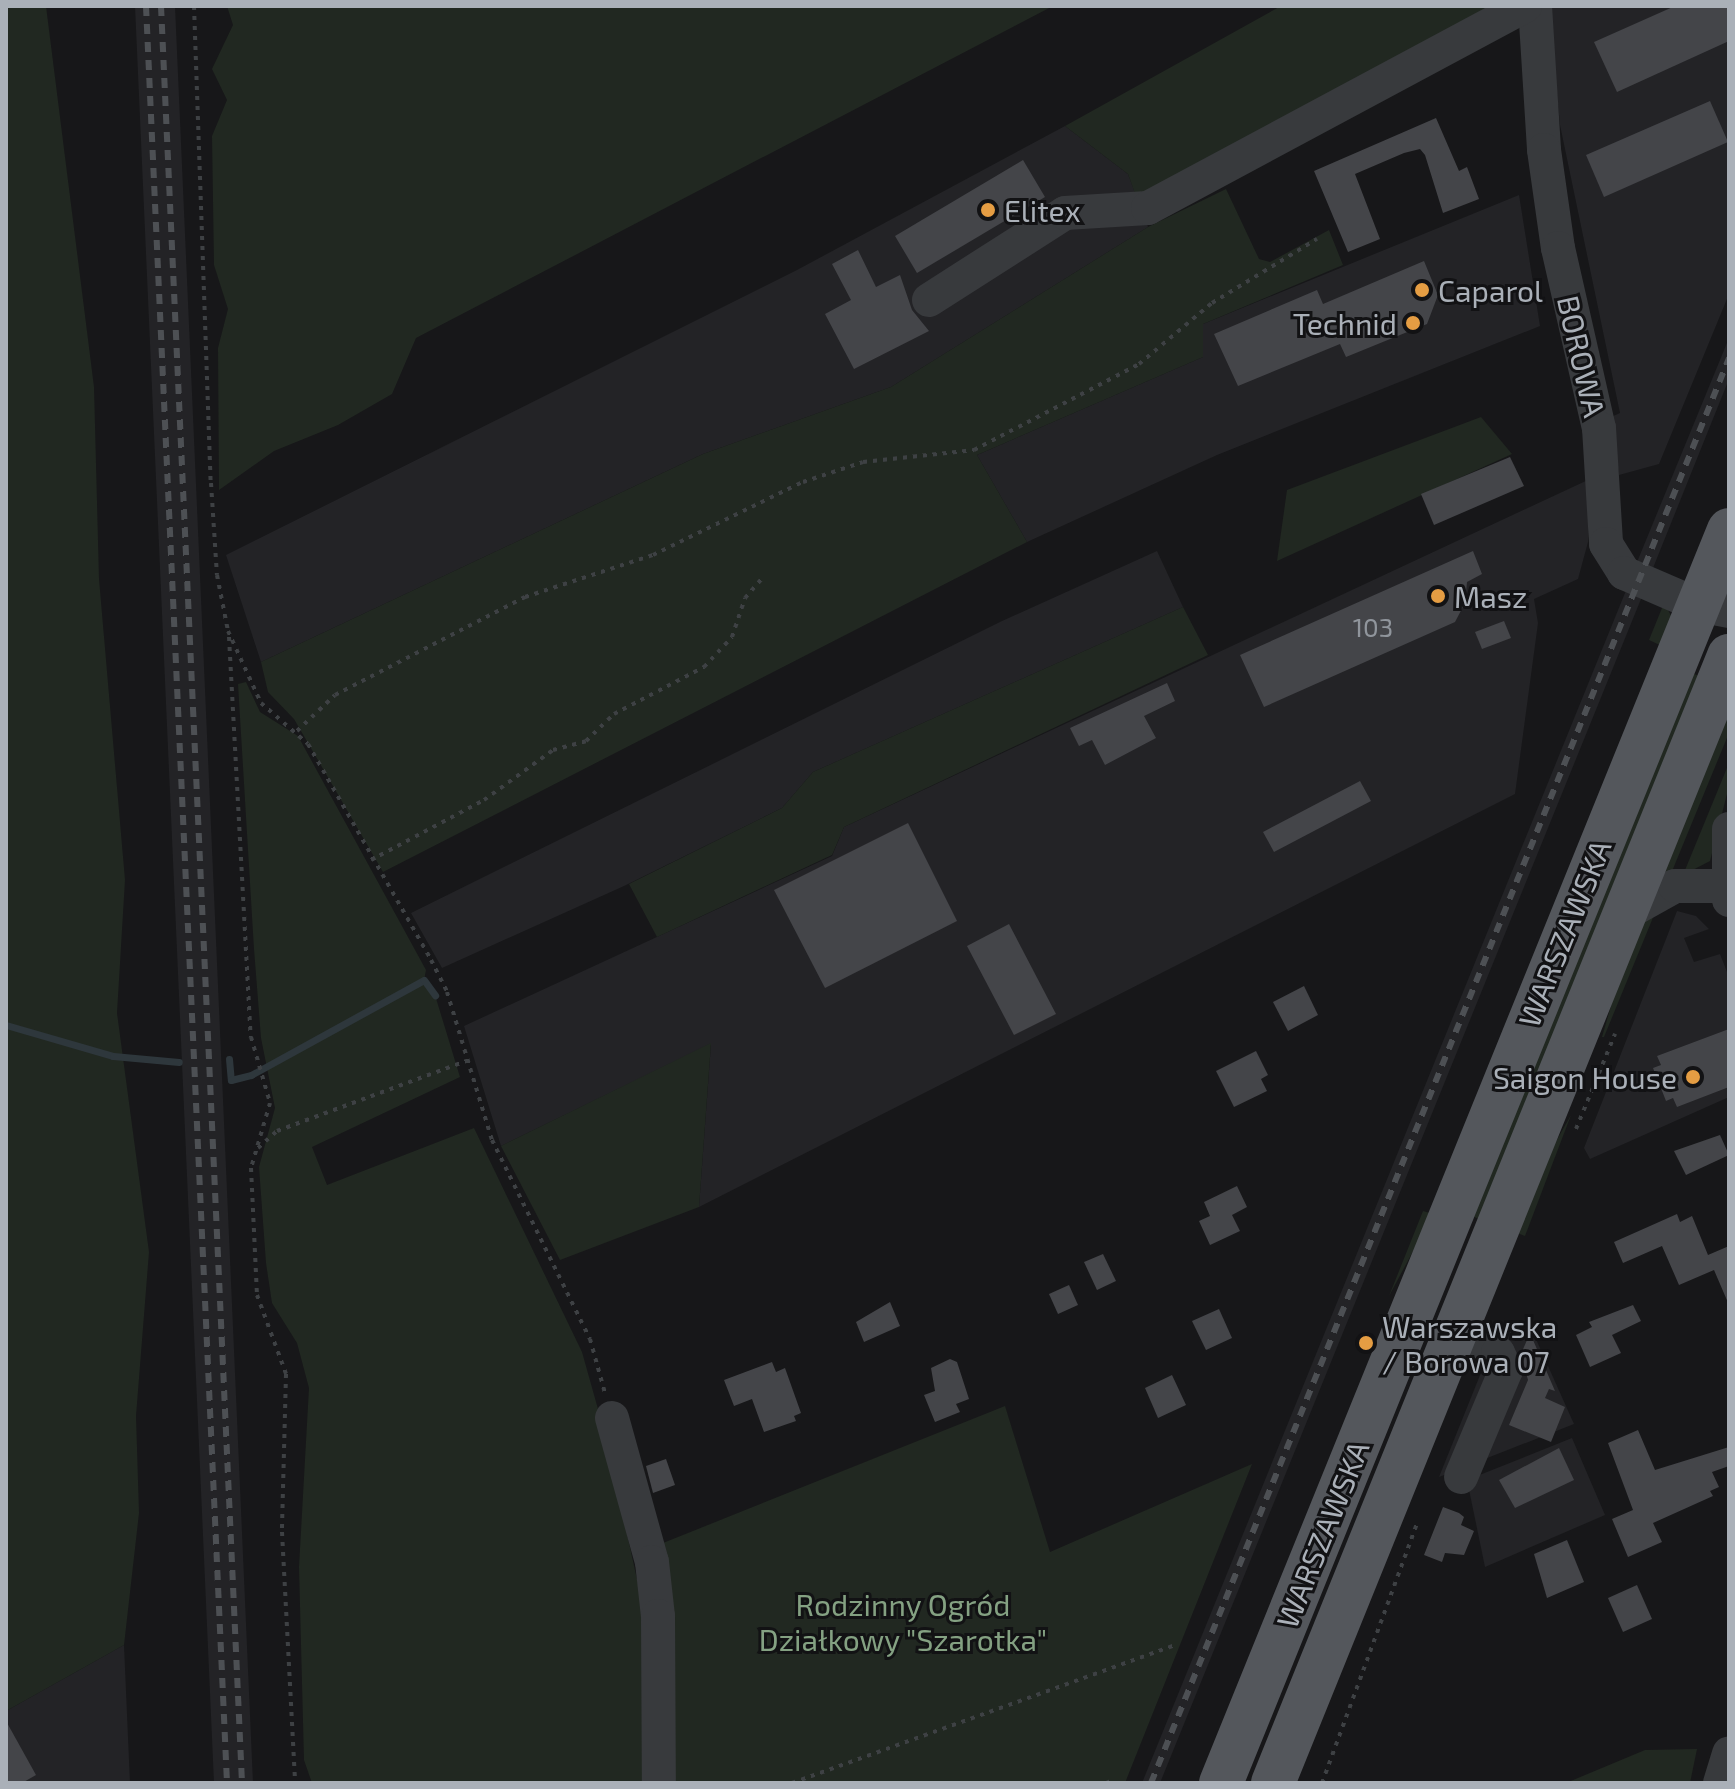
<!DOCTYPE html>
<meta charset="utf-8">
<style>
body{margin:0}
#map{position:relative;width:1735px;height:1789px;overflow:hidden;background:#171719;font-family:"Exo 2",sans-serif}
div>[style]{position:absolute}
[style*='--x']{left:calc(var(--x)*1px);top:calc(var(--y)*1px);width:calc(var(--w)*1px);rotate:calc(var(--a)*1deg)}
.built>*{inset:0;background:#232326}
.green>*{inset:0;background:#212821}
.stream>*{height:7px;margin:-3.5px;padding:0 3.5px;transform-origin:3.5px;border-radius:3.5px;background:#2e373c}
.building>*{inset:0;background:#444549}
.path>*{height:4px;margin-top:-2px;transform-origin:0;background:repeating-linear-gradient(90deg,#3e4144 0 4px,transparent 0 10px)}
.minor>*{height:34px;margin:-17px;padding:0 17px;transform-origin:17px;border-radius:17px;background:#383a3d}
.major>*{height:44px;margin:-22px;padding:0 22px;transform-origin:22px;border-radius:22px;background:#54575c}
.rail>*{height:6px;margin-top:-3px;transform-origin:0;background:repeating-linear-gradient(90deg,#4d5054 0 10px,transparent 0 18px)}
.dots>*{width:22px;height:22px;translate:-50% -50%;box-sizing:border-box;border:4px solid #121214;border-radius:50%}
span{translate:-50% -50%;white-space:nowrap;text-align:center;line-height:1.15;-webkit-text-stroke:6px #121214;paint-order:stroke}
.number-label{font-size:26px;color:#90959c}
.number-label span{-webkit-text-stroke-width:0}
.poi-label{font-size:30px;color:#aab0b8}
.left{translate:0 -50%;text-align:left}
.right{translate:-100% -50%;text-align:right}
.street-label{font-size:30px;color:#aab0b8}
.park-label{font-size:30px;color:#84a182}
.frame{position:absolute;inset:0;border:8px solid #aab0b8;pointer-events:none}
</style>
<div id="map">
<div class="built">
<div style="clip-path:polygon(135px 6px,175px 6px,253px 1783px,214px 1783px)"></div>
<div style="clip-path:polygon(1549px 6px,1729px 6px,1729px 294px,1659px 464px,1619px 475px,1611px 417px,1620px 413px,1560px 125px)"></div>
<div style="clip-path:polygon(1065px 126px,1128px 174px,1148px 227px,891px 387px,703px 454px,261px 662px,226px 555px,797px 270px)"></div>
<div style="clip-path:polygon(1519px 195px,1540px 326px,1217px 455px,1027px 542px,977px 455px,1203px 357px,1203px 324px)"></div>
<div style="clip-path:polygon(1729px 338px,1729px 379px,1651px 573px,1635px 567px)"></div>
<div style="clip-path:polygon(1590px 479px,1588px 542px,1578px 579px,1534px 599px,1538px 623px,1515px 794px,699px 1207px,711px 1044px,501px 1146px,464px 1026px,832px 856px,844px 827px)"></div>
<div style="clip-path:polygon(1157px 551px,1183px 607px,813px 772px,782px 808px,624px 886px,442px 968px,411px 913px,1002px 621px)"></div>
<div style="clip-path:polygon(1627px 588px,1643px 594px,1160px 1783px,1142px 1783px)"></div>
<div style="clip-path:polygon(1677px 911px,1696px 916px,1709px 929px,1684px 938px,1694px 962px,1720px 954px,1729px 977px,1729px 1097px,1590px 1159px,1584px 1148px)"></div>
<div style="clip-path:polygon(1527px 1319px,1574px 1424px,1439px 1477px,1497px 1333px)"></div>
<div style="clip-path:polygon(1572px 1438px,1605px 1515px,1485px 1567px,1467px 1480px)"></div>
<div style="clip-path:polygon(124px 1645px,130px 1783px,6px 1783px,6px 1711px)"></div>
</div>
<div class="green">
<div style="clip-path:polygon(6px 6px,46px 6px,94px 387px,99px 579px,125px 880px,117px 1013px,149px 1252px,136px 1416px,139px 1513px,124px 1645px,6px 1711px)"></div>
<div style="clip-path:polygon(227px 6px,1053px 6px,416px 338px,392px 394px,338px 425px,274px 451px,219px 490px,218px 348px,228px 309px,214px 265px,212px 136px,227px 100px,212px 69px,233px 25px)"></div>
<div style="clip-path:polygon(1281px 6px,1501px 6px,1137px 199px,1128px 174px,1065px 126px)"></div>
<div style="clip-path:polygon(1226px 189px,1259px 259px,1270px 262px,1329px 230px,1343px 265px,1203px 324px,1203px 357px,977px 455px,1027px 542px,383px 872px,294px 719px,268px 692px,261px 662px,703px 454px,891px 387px,1148px 227px)"></div>
<div style="clip-path:polygon(1481px 417px,1512px 454px,1277px 561px,1287px 490px)"></div>
<div style="clip-path:polygon(1664px 603px,1673px 619px,1664px 647px,1649px 640px)"></div>
<div style="clip-path:polygon(1183px 607px,1208px 655px,844px 827px,832px 855px,657px 937px,629px 884px,782px 808px,813px 772px)"></div>
<div style="clip-path:polygon(1687px 671px,1704px 678px,1484px 1221px,1467px 1214px)"></div>
<div style="clip-path:polygon(246px 682px,260px 712px,298px 736px,426px 970px,424px 980px,435px 995px,460px 1077px,312px 1147px,327px 1185px,474px 1128px,582px 1352px,605px 1434px,642px 1602px,651px 1783px,312px 1783px,304px 1760px,299px 1567px,309px 1388px,297px 1343px,272px 1303px,266px 1263px,259px 1167px,275px 1108px,261px 1038px,254px 949px,238px 684px)"></div>
<div style="clip-path:polygon(1729px 697px,1729px 733px,1668px 881px,1655px 878px)"></div>
<div style="clip-path:polygon(1729px 763px,1729px 786px,1710px 861px,1683px 875px)"></div>
<div style="clip-path:polygon(1659px 903px,1604px 1037px,1602px 1037px,1633px 930px)"></div>
<div style="clip-path:polygon(711px 1043px,699px 1207px,560px 1260px,501px 1146px)"></div>
<div style="clip-path:polygon(1571px 1115px,1525px 1236px,1512px 1231px,1541px 1168px)"></div>
<div style="clip-path:polygon(1423px 1211px,1433px 1214px,1389px 1296px)"></div>
<div style="clip-path:polygon(1005px 1406px,1050px 1552px,1252px 1464px,1125px 1783px,666px 1783px,663px 1543px)"></div>
<div style="clip-path:polygon(1697px 1749px,1690px 1783px,1566px 1783px,1645px 1750px)"></div>
</div>
<div class="stream">
<div style="--x:6;--y:1025;--w:111;--a:16.2"></div>
<div style="--x:113;--y:1056;--w:66;--a:5.2"></div>
<div style="--x:229;--y:1059;--w:21;--a:85"></div>
<div style="--x:231;--y:1080;--w:21;--a:-14"></div>
<div style="--x:251;--y:1075;--w:197;--a:-28.8"></div>
<div style="--x:424;--y:980;--w:19;--a:54"></div>
</div>
<div class="building">
<div style="clip-path:polygon(1675px 6px,1729px 6px,1729px 41px,1617px 92px,1594px 42px)"></div>
<div style="clip-path:polygon(1710px 101px,1728px 142px,1604px 197px,1586px 155px)"></div>
<div style="clip-path:polygon(1436px 118px,1459px 171px,1467px 167px,1479px 199px,1443px 213px,1425px 155px,1420px 149px,1404px 153px,1355px 174px,1380px 239px,1348px 252px,1314px 171px)"></div>
<div style="clip-path:polygon(1023px 160px,1045px 197px,917px 273px,895px 236px)"></div>
<div style="clip-path:polygon(858px 250px,876px 287px,900px 275px,912px 310px,929px 331px,854px 369px,825px 314px,851px 300px,832px 264px)"></div>
<div style="clip-path:polygon(1424px 261px,1438px 295px,1427px 324px,1346px 357px,1340px 344px,1238px 386px,1214px 334px,1317px 290px,1323px 304px)"></div>
<div style="clip-path:polygon(1510px 457px,1524px 486px,1434px 525px,1421px 494px)"></div>
<div style="clip-path:polygon(1473px 551px,1482px 574px,1467px 582px,1465px 603px,1455px 622px,1264px 707px,1240px 655px)"></div>
<div style="clip-path:polygon(1504px 621px,1511px 638px,1482px 649px,1475px 632px)"></div>
<div style="clip-path:polygon(1167px 683px,1175px 701px,1144px 716px,1156px 738px,1105px 765px,1092px 740px,1079px 746px,1070px 728px)"></div>
<div style="clip-path:polygon(1360px 781px,1371px 801px,1274px 852px,1263px 832px)"></div>
<div style="clip-path:polygon(908px 823px,957px 921px,825px 988px,774px 890px)"></div>
<div style="clip-path:polygon(1009px 924px,1056px 1014px,1014px 1035px,967px 946px)"></div>
<div style="clip-path:polygon(1304px 986px,1318px 1015px,1288px 1031px,1273px 1002px)"></div>
<div style="clip-path:polygon(1729px 1029px,1729px 1087px,1677px 1107px,1673px 1098px,1666px 1101px,1653px 1068px,1661px 1065px,1657px 1056px)"></div>
<div style="clip-path:polygon(1256px 1051px,1268px 1075px,1261px 1079px,1267px 1091px,1234px 1107px,1216px 1071px)"></div>
<div style="clip-path:polygon(1720px 1135px,1729px 1155px,1686px 1175px,1674px 1151px)"></div>
<div style="clip-path:polygon(1237px 1186px,1247px 1207px,1232px 1215px,1240px 1231px,1210px 1245px,1199px 1221px,1210px 1216px,1204px 1202px)"></div>
<div style="clip-path:polygon(1677px 1214px,1680px 1222px,1692px 1216px,1708px 1255px,1729px 1246px,1729px 1305px,1714px 1270px,1679px 1285px,1662px 1246px,1623px 1263px,1614px 1242px)"></div>
<div style="clip-path:polygon(1103px 1254px,1116px 1281px,1097px 1290px,1084px 1262px)"></div>
<div style="clip-path:polygon(1069px 1285px,1078px 1305px,1058px 1314px,1049px 1294px)"></div>
<div style="clip-path:polygon(890px 1302px,900px 1326px,864px 1342px,856px 1322px)"></div>
<div style="clip-path:polygon(1633px 1305px,1641px 1321px,1612px 1335px,1621px 1353px,1590px 1367px,1576px 1335px,1592px 1327px,1589px 1322px)"></div>
<div style="clip-path:polygon(1219px 1309px,1232px 1338px,1206px 1350px,1192px 1321px)"></div>
<div style="clip-path:polygon(1530px 1333px,1555px 1391px,1549px 1389px,1545px 1398px,1565px 1407px,1551px 1442px,1509px 1425px,1528px 1380px,1521px 1354px)"></div>
<div style="clip-path:polygon(950px 1359px,957px 1362px,969px 1399px,956px 1404px,960px 1412px,935px 1422px,924px 1395px,935px 1391px,931px 1368px)"></div>
<div style="clip-path:polygon(772px 1362px,776px 1372px,785px 1368px,801px 1413px,794px 1416px,796px 1421px,764px 1432px,752px 1399px,734px 1406px,724px 1380px)"></div>
<div style="clip-path:polygon(1172px 1375px,1186px 1405px,1158px 1418px,1145px 1388px)"></div>
<div style="clip-path:polygon(1638px 1430px,1655px 1470px,1729px 1447px,1729px 1466px,1712px 1472px,1719px 1487px,1710px 1491px,1713px 1496px,1653px 1523px,1662px 1542px,1628px 1557px,1612px 1519px,1633px 1510px,1608px 1443px)"></div>
<div style="clip-path:polygon(1559px 1448px,1574px 1480px,1515px 1508px,1499px 1480px)"></div>
<div style="clip-path:polygon(666px 1459px,675px 1485px,653px 1493px,646px 1466px)"></div>
<div style="clip-path:polygon(1443px 1507px,1459px 1513px,1464px 1517px,1461px 1525px,1474px 1531px,1464px 1555px,1445px 1553px,1442px 1562px,1424px 1555px)"></div>
<div style="clip-path:polygon(1567px 1540px,1584px 1582px,1547px 1598px,1534px 1554px)"></div>
<div style="clip-path:polygon(1637px 1585px,1652px 1619px,1623px 1632px,1608px 1598px)"></div>
<div style="clip-path:polygon(6px 1721px,36px 1775px,22px 1783px,6px 1783px)"></div>
</div>
<div class="path">
<div style="--x:194;--y:6;--w:477;--a:88"></div>
<div style="--x:211;--y:483;--w:92;--a:86.3"></div>
<div style="--x:217;--y:575;--w:57;--a:78.9"></div>
<div style="--x:228;--y:631;--w:79;--a:65.4"></div>
<div style="--x:261;--y:703;--w:62;--a:41.1"></div>
<div style="--x:308;--y:744;--w:249;--a:60.3"></div>
<div style="--x:431;--y:960;--w:36;--a:63"></div>
<div style="--x:447;--y:992;--w:155;--a:73.1"></div>
<div style="--x:492;--y:1140;--w:222;--a:63.8"></div>
<div style="--x:590;--y:1339;--w:56;--a:74.5"></div>
<div style="--x:229;--y:637;--w:401;--a:86.9"></div>
<div style="--x:251;--y:1037;--w:69;--a:73.9"></div>
<div style="--x:270;--y:1103;--w:68;--a:106.3"></div>
<div style="--x:251;--y:1168;--w:127;--a:87.3"></div>
<div style="--x:257;--y:1295;--w:84;--a:69.8"></div>
<div style="--x:286;--y:1374;--w:158;--a:91.5"></div>
<div style="--x:282;--y:1532;--w:251;--a:87"></div>
<div style="--x:297;--y:731;--w:52;--a:-43.5"></div>
<div style="--x:335;--y:695;--w:214;--a:-27.3"></div>
<div style="--x:525;--y:597;--w:135;--a:-18.2"></div>
<div style="--x:653;--y:555;--w:167;--a:-26"></div>
<div style="--x:803;--y:482;--w:63;--a:-18.4"></div>
<div style="--x:863;--y:462;--w:112;--a:-6.2"></div>
<div style="--x:974;--y:450;--w:186;--a:-27.5"></div>
<div style="--x:1139;--y:364;--w:95;--a:-39.9"></div>
<div style="--x:1212;--y:303;--w:123;--a:-31.4"></div>
<div style="--x:371;--y:860;--w:128;--a:-28"></div>
<div style="--x:484;--y:800;--w:85;--a:-35.9"></div>
<div style="--x:553;--y:750;--w:34;--a:-15"></div>
<div style="--x:586;--y:741;--w:39;--a:-44"></div>
<div style="--x:614;--y:714;--w:102;--a:-27.6"></div>
<div style="--x:704;--y:667;--w:41;--a:-47"></div>
<div style="--x:732;--y:637;--w:41;--a:-71.6"></div>
<div style="--x:745;--y:598;--w:28;--a:-49"></div>
<div style="--x:1576;--y:1129;--w:103;--a:-67.7"></div>
<div style="--x:258;--y:1148;--w:25;--a:-42"></div>
<div style="--x:277;--y:1131;--w:202;--a:-20.3"></div>
<div style="--x:792;--y:1783;--w:407;--a:-19.8"></div>
<div style="--x:1106;--y:1783;--w:5;--a:-22"></div>
<div style="--x:1322;--y:1783;--w:277;--a:-69.9"></div>
</div>
<div class="minor">
<div style="--x:1535;--y:6;--w:144;--a:86.4"></div>
<div style="--x:1544;--y:150;--w:99;--a:81.9"></div>
<div style="--x:1558;--y:248;--w:185;--a:77.2"></div>
<div style="--x:1599;--y:428;--w:116;--a:86.5"></div>
<div style="--x:1606;--y:544;--w:34;--a:58"></div>
<div style="--x:1624;--y:573;--w:81;--a:23.4"></div>
<div style="--x:1698;--y:605;--w:32;--a:11"></div>
<div style="--x:929;--y:300;--w:161;--a:-32.6"></div>
<div style="--x:1065;--y:213;--w:83;--a:-3.4"></div>
<div style="--x:1148;--y:208;--w:428;--a:-28.2"></div>
<div style="--x:1729;--y:829;--w:71;--a:90"></div>
<div style="--x:1625;--y:914;--w:57;--a:-29.2"></div>
<div style="--x:1675;--y:886;--w:51;--a:0"></div>
<div style="--x:1458;--y:1326;--w:48;--a:34"></div>
<div style="--x:1498;--y:1353;--w:19;--a:65"></div>
<div style="--x:1506;--y:1370;--w:116;--a:112.8"></div>
<div style="--x:612;--y:1418;--w:149;--a:74.5"></div>
<div style="--x:652;--y:1562;--w:54;--a:83.7"></div>
<div style="--x:658;--y:1616;--w:167;--a:89.7"></div>
<div style="--x:1720;--y:1783;--w:31;--a:-73"></div>
</div>
<div class="major">
<div style="--x:1221;--y:1783;--w:1352;--a:-67.93"></div>
<div style="--x:1273;--y:1783;--w:1216;--a:-67.97"></div>
</div>
<div class="rail">
<div style="--x:146;--y:6;--w:1779;--a:87.39"></div>
<div style="--x:161;--y:6;--w:1779;--a:87.39"></div>
<div style="--x:1151;--y:1783;--w:1538;--a:-67.92"></div>
</div>
<div class="dots">
<div style="left:988px;top:210px;background:#e59d43"></div>
<div style="left:1422px;top:290px;background:#e59d43"></div>
<div style="left:1413px;top:323px;background:#e59d43"></div>
<div style="left:1438px;top:596px;background:#e59d43"></div>
<div style="left:1693px;top:1077px;background:#e59d43"></div>
<div style="left:1366px;top:1343px;background:#e59d43"></div>
</div>
<div class="number-label">
<span style="left:1373px;top:627px">103</span>
</div>
<div class="poi-label">
<span class="left" style="left:1004px;top:210px">Elitex</span>
<span class="left" style="left:1438px;top:290px">Caparol</span>
<span class="right" style="left:1397px;top:323px">Technid</span>
<span class="left" style="left:1454px;top:596px">Masz</span>
<span class="right" style="left:1677px;top:1077px">Saigon House</span>
<span class="left" style="left:1382px;top:1343px">Warszawska<br>/ Borowa 07</span>
</div>
<div class="street-label">
<span style="left:1582px;top:356px;rotate:77deg">BOROWA</span>
<span style="left:1564px;top:933px;rotate:-68deg">WARSZAWSKA</span>
<span style="left:1322px;top:1534px;rotate:-68deg">WARSZAWSKA</span>
</div>
<div class="park-label">
<span style="left:903px;top:1621px">Rodzinny Ogród<br>Działkowy "Szarotka"</span>
</div>
<div class="frame"></div>
</div>
